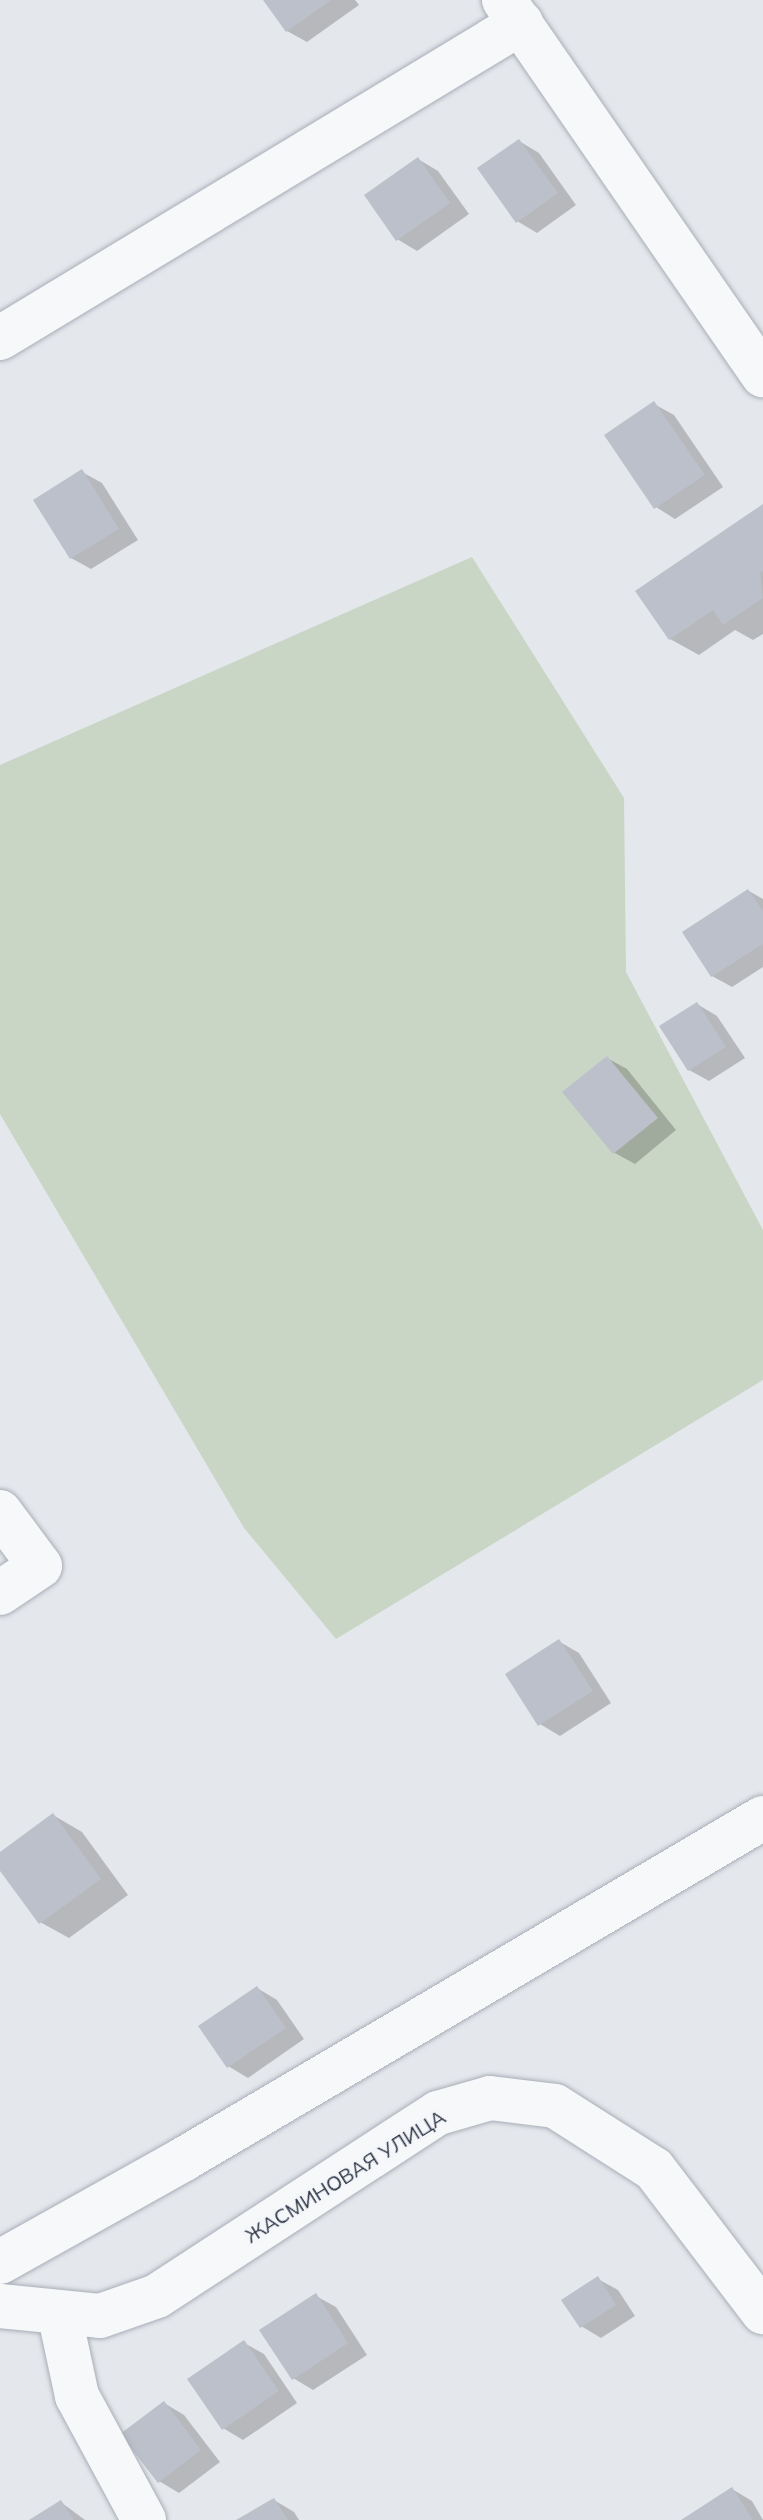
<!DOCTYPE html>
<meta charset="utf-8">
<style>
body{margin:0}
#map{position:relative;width:763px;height:2520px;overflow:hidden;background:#e4e7ec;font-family:Mulish,sans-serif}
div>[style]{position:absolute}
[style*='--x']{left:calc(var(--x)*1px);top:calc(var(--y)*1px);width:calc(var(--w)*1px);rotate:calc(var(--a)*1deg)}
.green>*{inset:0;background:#c9d6c5}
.shadow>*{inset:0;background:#0003}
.building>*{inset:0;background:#bbc0ca}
.roads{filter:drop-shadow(0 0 2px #a9aeb7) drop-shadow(0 0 2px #a9aeb7)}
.minor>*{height:44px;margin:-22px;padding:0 22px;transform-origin:22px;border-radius:22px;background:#f7f8fa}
span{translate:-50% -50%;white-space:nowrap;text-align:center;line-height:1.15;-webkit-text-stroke:6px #f4f6f9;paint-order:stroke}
.street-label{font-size:20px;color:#2b3445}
</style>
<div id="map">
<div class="green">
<div style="clip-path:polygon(472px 557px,624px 798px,626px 972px,763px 1230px,763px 1380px,336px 1639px,244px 1528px,0 1114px,0 765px)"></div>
</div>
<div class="shadow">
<div style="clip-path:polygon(265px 0,355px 0,359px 5px,307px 42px,287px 31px)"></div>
<div style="clip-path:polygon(519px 141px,539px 153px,576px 205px,537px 233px,517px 221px)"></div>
<div style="clip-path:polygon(418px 159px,438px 171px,469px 214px,417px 251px,397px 239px)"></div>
<div style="clip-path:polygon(654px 404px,674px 415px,723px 487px,675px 519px,656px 507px)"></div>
<div style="clip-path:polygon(82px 472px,102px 483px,138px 540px,91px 569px,71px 558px)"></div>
<div style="clip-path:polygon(763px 507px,763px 634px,753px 640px,735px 630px,699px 655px,670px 639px)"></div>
<div style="clip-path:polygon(749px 891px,763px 899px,763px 967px,732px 987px,712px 976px)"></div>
<div style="clip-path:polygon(697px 1004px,717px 1016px,745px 1058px,709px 1081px,689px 1070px)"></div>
<div style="clip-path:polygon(607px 1058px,627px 1069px,676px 1130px,635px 1164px,615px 1153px,565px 1092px)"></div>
<div style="clip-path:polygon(560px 1642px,579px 1653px,611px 1703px,560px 1736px,540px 1724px)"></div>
<div style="clip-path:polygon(53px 1815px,82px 1832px,128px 1895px,69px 1938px,40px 1922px,0 1867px,0 1854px)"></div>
<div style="clip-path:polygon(257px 1988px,277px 2000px,304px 2039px,248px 2078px,228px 2066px)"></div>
<div style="clip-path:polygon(598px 2279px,618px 2290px,635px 2316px,601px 2338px,581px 2326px)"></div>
<div style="clip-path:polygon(316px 2296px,336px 2307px,367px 2355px,313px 2390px,293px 2378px)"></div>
<div style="clip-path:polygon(244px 2343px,264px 2354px,297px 2403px,243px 2440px,223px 2428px)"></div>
<div style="clip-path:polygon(164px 2403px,184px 2415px,220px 2462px,179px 2493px,159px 2481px)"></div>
<div style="clip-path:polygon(732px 2489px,752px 2501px,763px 2520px,685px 2520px)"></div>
<div style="clip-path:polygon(274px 2500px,294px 2512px,299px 2520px,240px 2520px)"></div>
<div style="clip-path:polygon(62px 2503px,85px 2520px,33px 2520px)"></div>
</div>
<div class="building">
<div style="clip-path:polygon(263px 0,331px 0,286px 32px)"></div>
<div style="clip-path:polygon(519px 139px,558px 193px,516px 223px,477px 168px)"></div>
<div style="clip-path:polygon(418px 157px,450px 203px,396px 241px,364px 195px)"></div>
<div style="clip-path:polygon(654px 401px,705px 475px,654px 509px,604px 435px)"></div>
<div style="clip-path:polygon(82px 469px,119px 529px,70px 559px,33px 500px)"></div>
<div style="clip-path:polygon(763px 504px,763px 571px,760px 573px,763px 598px,723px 625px,713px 610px,669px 640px,635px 591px)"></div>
<div style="clip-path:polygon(748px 889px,763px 911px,763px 944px,711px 977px,682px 932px)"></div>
<div style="clip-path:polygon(697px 1002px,726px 1047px,688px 1071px,659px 1026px)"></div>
<div style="clip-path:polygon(607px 1056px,658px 1118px,613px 1154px,562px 1092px)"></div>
<div style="clip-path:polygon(559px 1639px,593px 1691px,538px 1726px,505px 1674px)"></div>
<div style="clip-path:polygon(53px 1813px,101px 1879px,39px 1924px,0 1871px,0 1852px)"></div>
<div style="clip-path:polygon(257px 1986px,286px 2028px,227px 2068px,198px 2026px)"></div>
<div style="clip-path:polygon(598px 2276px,616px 2305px,580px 2328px,561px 2300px)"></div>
<div style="clip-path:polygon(316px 2293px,348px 2343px,292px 2380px,259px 2330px)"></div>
<div style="clip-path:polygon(244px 2340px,279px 2391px,222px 2430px,187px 2379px)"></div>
<div style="clip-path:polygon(164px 2401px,201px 2450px,158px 2483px,120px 2434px)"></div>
<div style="clip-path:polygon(732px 2487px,753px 2520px,681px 2520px)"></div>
<div style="clip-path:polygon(274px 2498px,288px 2520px,236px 2520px)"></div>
<div style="clip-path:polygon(61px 2500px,74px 2520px,29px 2520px)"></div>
</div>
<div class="roads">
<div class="minor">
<div style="--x:504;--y:0;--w:456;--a:55.4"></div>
<div style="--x:0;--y:338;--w:609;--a:-31.16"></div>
<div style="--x:0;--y:1512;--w:67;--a:53.5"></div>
<div style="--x:40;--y:1566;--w:48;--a:146"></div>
<div style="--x:0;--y:2262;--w:211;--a:-29.2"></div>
<div style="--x:184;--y:2159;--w:672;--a:-30.5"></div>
<div style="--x:0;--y:2306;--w:100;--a:5.7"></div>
<div style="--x:100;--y:2316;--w:60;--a:-19.3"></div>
<div style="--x:157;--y:2296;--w:335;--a:-33.1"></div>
<div style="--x:438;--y:2113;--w:54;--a:-16.1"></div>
<div style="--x:490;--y:2098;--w:65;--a:7"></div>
<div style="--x:555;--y:2106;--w:117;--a:32.5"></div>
<div style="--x:654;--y:2169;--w:180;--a:52.7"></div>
<div style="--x:59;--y:2312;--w:86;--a:77.9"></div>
<div style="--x:77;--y:2396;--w:141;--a:61.6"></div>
</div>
</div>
<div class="street-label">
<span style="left:345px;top:2176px;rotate:-32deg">ЖАСМИНОВАЯ УЛИЦА</span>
</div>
</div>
